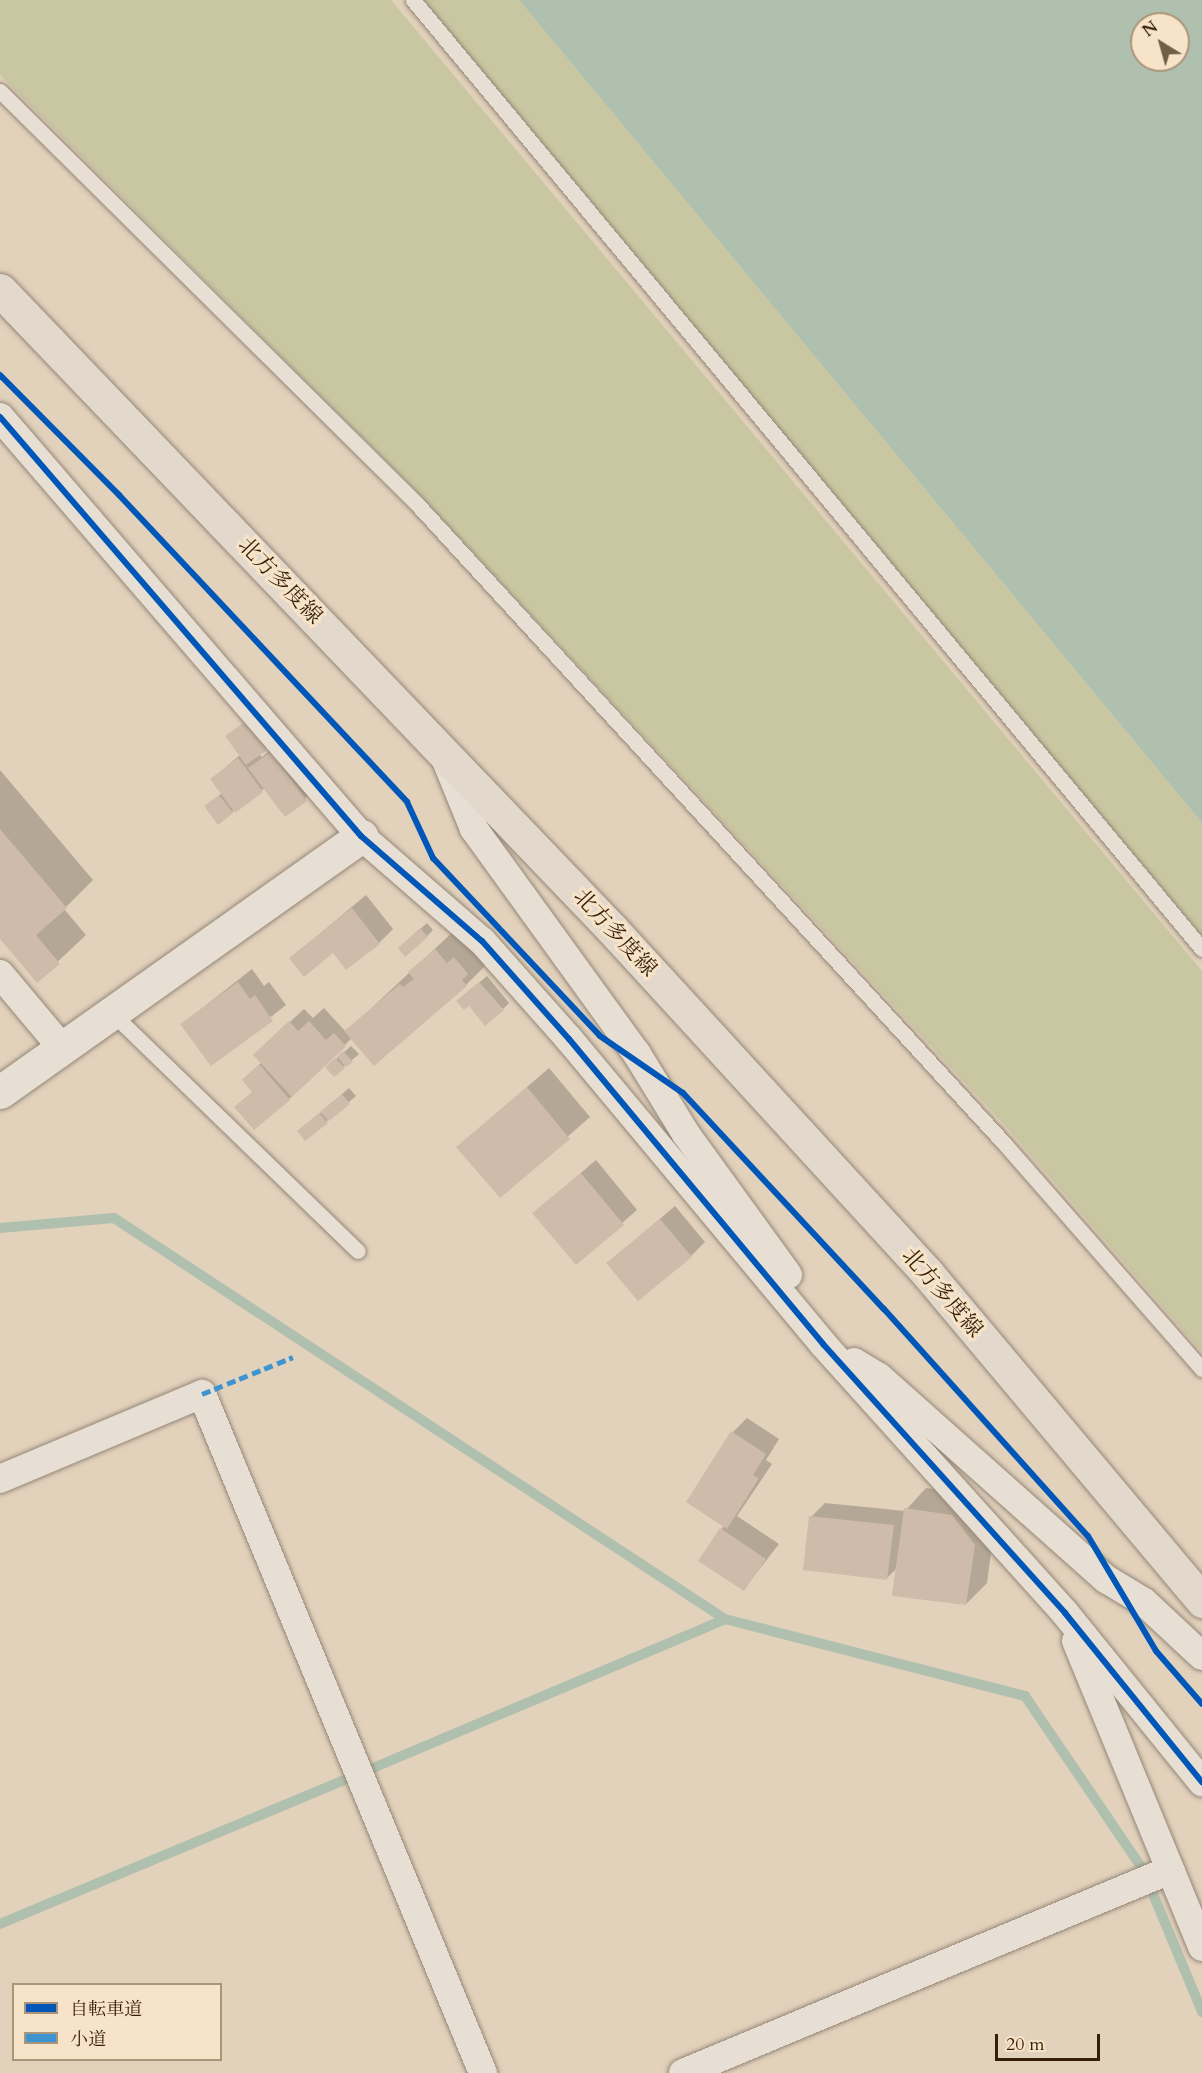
<!DOCTYPE html>
<meta charset="utf-8">
<style>
body{margin:0}
#map{position:relative;width:1202px;height:2073px;overflow:hidden;background:#e2d1bb;font-family:Cardo,"Noto Serif JP",serif}
div>[style]{position:absolute}
[style*='--x']{left:calc(var(--x)*1px);top:calc(var(--y)*1px);width:calc(var(--w)*1px);rotate:calc(var(--a)*1deg)}
.green>*{inset:0;background:#c9c7a2}
.water>*{inset:0;background:#b0c0ae}
.shadow>*{inset:0;background:#0003}
.stream>*{height:10px;margin:-5px;padding:0 5px;transform-origin:5px;border-radius:5px;background:#b0c0ae}
.building>*{inset:0;background:#cfbbaa}
.roads{filter:drop-shadow(0 0 2px #948778) drop-shadow(0 0 2px #948778)}
.service>*{height:15px;margin:-7.5px;padding:0 7.5px;transform-origin:7.5px;border-radius:7.5px;background:#e7dfd3}
.minor>*{height:28px;margin:-14px;padding:0 14px;transform-origin:14px;border-radius:14px;background:#e7dfd3}
.tertiary>*{height:33px;margin:-16.5px;padding:0 16.5px;transform-origin:16.5px;border-radius:16.5px;background:#e7dfd3}
.primary>*{height:33px;margin:-16.5px;padding:0 16.5px;transform-origin:16.5px;border-radius:16.5px;background:#e2d9cc}
.quiet>*{height:4.5px;margin-top:-2.25px;transform-origin:0;background:repeating-linear-gradient(90deg,#3e94d1 0 9px,transparent 0 13.5px)}
.cycleway>*{height:6px;margin:-3px;padding:0 3px;transform-origin:3px;border-radius:3px;background:#0057b8}
span{translate:-50% -50%;white-space:nowrap;text-align:center;line-height:1.15;-webkit-text-stroke:6px #f7e3c8;paint-order:stroke}
.street-label{font-size:22px;color:#361f08}
.legend{position:absolute;left:12px;top:1983px;width:210px;height:78px;box-sizing:border-box;background:#f7e3c8;border:2px solid #aa957b;margin:0;padding:8px 10px;list-style:none;font-size:18px;color:#361f08}
.legend li{display:flex;align-items:center;gap:12px;height:30px}
.legend b{width:30px;border:2px solid #aa957b}
.north{position:absolute;left:1130px;top:12px;width:60px;height:60px;box-sizing:border-box;background:#f7e3c8;border:2px solid #aa957b;border-radius:50%;rotate:323deg;font-size:16px;font-weight:700;line-height:24px;text-align:center;color:#361f08}
.north::after{content:'';display:block;margin:auto;width:21px;height:27px;background:#725d47;clip-path:polygon(50% 0,100% 100%,50% 72%,0 100%)}
.scale{position:absolute;left:995px;top:2034px;width:105px;height:27px;box-sizing:border-box;border:3px solid #361f08;border-top:0;padding-left:8px;font-size:18px;line-height:21px;white-space:nowrap;color:#361f08;-webkit-text-stroke:4px #f7e3c8;paint-order:stroke}
</style>
<div id="map">
<div class="green">
<div style="clip-path:polygon(0 0,391px 0,1202px 971px,1202px 1352px,1008px 1129px,422px 497px,0 75px)"></div>
<div style="clip-path:polygon(420px 0,519px 0,1202px 823px,1202px 936px)"></div>
</div>
<div class="water">
<div style="clip-path:polygon(evenodd,519px 0,1202px 0,1202px 823px,1164px 777px,519px 0,1142px 24px,1178px 24px,1178px 60px,1142px 60px,1142px 24px)"></div>
</div>
<div class="shadow">
<div style="clip-path:polygon(227px 737px,273px 742px,259px 754px,262px 757px,285px 739px,320px 786px,285px 815px,265px 788px,232px 812px,213px 800px,222px 793px,212px 779px,240px 755px)"></div>
<div style="clip-path:polygon(0 770px,93px 880px,64px 909px,86px 935px,37px 981px,0 937px)"></div>
<div style="clip-path:polygon(366px 895px,393px 929px,379px 943px,291px 958px)"></div>
<div style="clip-path:polygon(427px 923px,433px 930px,427px 936px,407px 941px)"></div>
<div style="clip-path:polygon(456px 929px,487px 964px,466px 985px,352px 1038px,289px 1099px,253px 1091px,244px 1080px,262px 1062px,269px 1041px,304px 1009px,313px 1018px,324px 1008px,346px 1032px)"></div>
<div style="clip-path:polygon(252px 969px,264px 986px,269px 982px,286px 1005px,211px 1064px,182px 1024px)"></div>
<div style="clip-path:polygon(487px 976px,509px 1003px,503px 1009px,465px 995px)"></div>
<div style="clip-path:polygon(351px 1046px,359px 1054px,334px 1075px,334px 1061px)"></div>
<div style="clip-path:polygon(549px 1068px,590px 1117px,500px 1196px,458px 1147px)"></div>
<div style="clip-path:polygon(349px 1088px,356px 1096px,306px 1139px,306px 1125px)"></div>
<div style="clip-path:polygon(596px 1160px,637px 1210px,576px 1263px,534px 1213px)"></div>
<div style="clip-path:polygon(675px 1206px,705px 1242px,691px 1256px,608px 1263px)"></div>
<div style="clip-path:polygon(747px 1418px,779px 1439px,766px 1460px,772px 1464px,737px 1516px,779px 1544px,744px 1589px,721px 1529px,725px 1525px,733px 1432px)"></div>
<div style="clip-path:polygon(926px 1488px,973px 1494px,995px 1523px,987px 1583px,966px 1604px,897px 1568px,887px 1578px,811px 1517px,825px 1503px,905px 1511px)"></div>
</div>
<div class="stream">
<div style="--x:0;--y:1228;--w:114;--a:-5"></div>
<div style="--x:114;--y:1218;--w:731;--a:33.28"></div>
<div style="--x:725;--y:1619;--w:310;--a:14.4"></div>
<div style="--x:1025;--y:1696;--w:207;--a:55.8"></div>
<div style="--x:373;--y:1768;--w:382;--a:-22.9"></div>
<div style="--x:1153;--y:1894;--w:128;--a:67.4"></div>
<div style="--x:0;--y:1924;--w:378;--a:-22.7"></div>
</div>
<div class="building">
<div style="clip-path:polygon(246px 721px,267px 750px,246px 765px,225px 736px)"></div>
<div style="clip-path:polygon(271px 752px,307px 801px,285px 817px,248px 768px)"></div>
<div style="clip-path:polygon(238px 758px,263px 792px,235px 813px,210px 779px)"></div>
<div style="clip-path:polygon(219px 795px,233px 813px,218px 825px,204px 806px)"></div>
<div style="clip-path:polygon(0 829px,67px 908px,36px 935px,60px 964px,37px 983px,0 939px)"></div>
<div style="clip-path:polygon(352px 908px,380px 944px,346px 970px,333px 953px,304px 977px,289px 958px)"></div>
<div style="clip-path:polygon(420px 928px,428px 937px,405px 957px,398px 948px)"></div>
<div style="clip-path:polygon(435px 949px,447px 963px,454px 957px,468px 974px,462px 980px,467px 986px,374px 1066px,344px 1031px,400px 984px,403px 987px,414px 979px,408px 972px)"></div>
<div style="clip-path:polygon(238px 982px,250px 999px,255px 995px,273px 1021px,211px 1066px,180px 1024px)"></div>
<div style="clip-path:polygon(479px 982px,504px 1010px,485px 1026px,469px 1006px,464px 1010px,456px 1001px)"></div>
<div style="clip-path:polygon(289px 1021px,298px 1031px,309px 1021px,326px 1040px,334px 1033px,346px 1046px,339px 1053px,330px 1043px,339px 1053px,292px 1097px,253px 1055px)"></div>
<div style="clip-path:polygon(343px 1051px,353px 1062px,346px 1067px,337px 1057px)"></div>
<div style="clip-path:polygon(335px 1058px,345px 1068px,334px 1077px,325px 1067px)"></div>
<div style="clip-path:polygon(259px 1064px,290px 1100px,254px 1130px,234px 1107px,252px 1092px,242px 1080px)"></div>
<div style="clip-path:polygon(527px 1087px,570px 1139px,500px 1198px,456px 1147px)"></div>
<div style="clip-path:polygon(342px 1094px,350px 1104px,329px 1121px,320px 1112px)"></div>
<div style="clip-path:polygon(319px 1113px,328px 1123px,305px 1141px,297px 1131px)"></div>
<div style="clip-path:polygon(581px 1173px,624px 1225px,576px 1265px,532px 1213px)"></div>
<div style="clip-path:polygon(660px 1219px,692px 1257px,638px 1301px,606px 1263px)"></div>
<div style="clip-path:polygon(731px 1431px,766px 1454px,753px 1475px,759px 1478px,727px 1529px,686px 1502px)"></div>
<div style="clip-path:polygon(904px 1508px,952px 1515px,975px 1545px,966px 1605px,892px 1596px)"></div>
<div style="clip-path:polygon(809px 1516px,894px 1525px,887px 1580px,803px 1570px)"></div>
<div style="clip-path:polygon(720px 1528px,766px 1559px,744px 1591px,698px 1561px)"></div>
</div>
<div class="roads">
<div class="service">
<div style="--x:413;--y:0;--w:1234;--a:50.26"></div>
<div style="--x:0;--y:91;--w:585;--a:44.72"></div>
<div style="--x:416;--y:503;--w:868;--a:47.43"></div>
<div style="--x:1003;--y:1142;--w:302;--a:48.8"></div>
<div style="--x:112;--y:1013;--w:342;--a:44.1"></div>
</div>
<div class="minor">
<div style="--x:0;--y:417;--w:553;--a:49.25"></div>
<div style="--x:361;--y:836;--w:160;--a:41"></div>
<div style="--x:482;--y:941;--w:131;--a:48.4"></div>
<div style="--x:569;--y:1039;--w:397;--a:50.2"></div>
<div style="--x:823;--y:1344;--w:362;--a:48"></div>
<div style="--x:1065;--y:1613;--w:218;--a:51"></div>
<div style="--x:445;--y:758;--w:77;--a:67.8"></div>
<div style="--x:474;--y:829;--w:278;--a:54.1"></div>
<div style="--x:637;--y:1054;--w:94;--a:58.5"></div>
<div style="--x:686;--y:1134;--w:174;--a:54.1"></div>
<div style="--x:0;--y:974;--w:97;--a:50"></div>
<div style="--x:854;--y:1362;--w:29;--a:31"></div>
<div style="--x:879;--y:1377;--w:304;--a:41.7"></div>
<div style="--x:1106;--y:1579;--w:44;--a:31.2"></div>
<div style="--x:1144;--y:1602;--w:79;--a:43"></div>
<div style="--x:0;--y:1479;--w:219;--a:-22.8"></div>
<div style="--x:202;--y:1394;--w:735;--a:67.52"></div>
<div style="--x:1076;--y:1641;--w:331;--a:67.6"></div>
<div style="--x:683;--y:2073;--w:528;--a:-22.63"></div>
</div>
<div class="tertiary">
<div style="--x:0;--y:1092;--w:443;--a:-35.3"></div>
</div>
<div class="primary">
<div style="--x:0;--y:290;--w:885;--a:46.24"></div>
<div style="--x:612;--y:929;--w:468;--a:47.5"></div>
<div style="--x:928;--y:1274;--w:427;--a:50"></div>
</div>
</div>
<div class="quiet">
<div style="--x:202;--y:1394;--w:98;--a:-22.1"></div>
</div>
<div class="cycleway">
<div style="--x:0;--y:375;--w:169;--a:45.2"></div>
<div style="--x:119;--y:495;--w:421;--a:46.8"></div>
<div style="--x:407;--y:802;--w:62;--a:65.1"></div>
<div style="--x:433;--y:858;--w:244;--a:46.8"></div>
<div style="--x:600;--y:1036;--w:101;--a:34.5"></div>
<div style="--x:683;--y:1093;--w:295;--a:47.1"></div>
<div style="--x:884;--y:1309;--w:305;--a:48.1"></div>
<div style="--x:1088;--y:1536;--w:134;--a:59.4"></div>
<div style="--x:1156;--y:1651;--w:70;--a:49"></div>
<div style="--x:0;--y:417;--w:553;--a:49.25"></div>
<div style="--x:361;--y:836;--w:160;--a:41"></div>
<div style="--x:482;--y:941;--w:131;--a:48.4"></div>
<div style="--x:569;--y:1039;--w:397;--a:50.2"></div>
<div style="--x:823;--y:1344;--w:362;--a:48"></div>
<div style="--x:1065;--y:1613;--w:218;--a:51"></div>
</div>
<div class="street-label">
<span style="left:280px;top:581px;rotate:46deg">北方多度線</span>
<span style="left:615px;top:933px;rotate:47deg">北方多度線</span>
<span style="left:942px;top:1293px;rotate:49deg">北方多度線</span>
</div>
<ul class="legend">
<li><b style="height:8px;background:#0057b8"></b>自転車道</li>
<li><b style="height:8px;background:#3e94d1"></b>小道</li>
</ul>
<div class="north">N</div>
<div class="scale">20 m</div>
</div>
